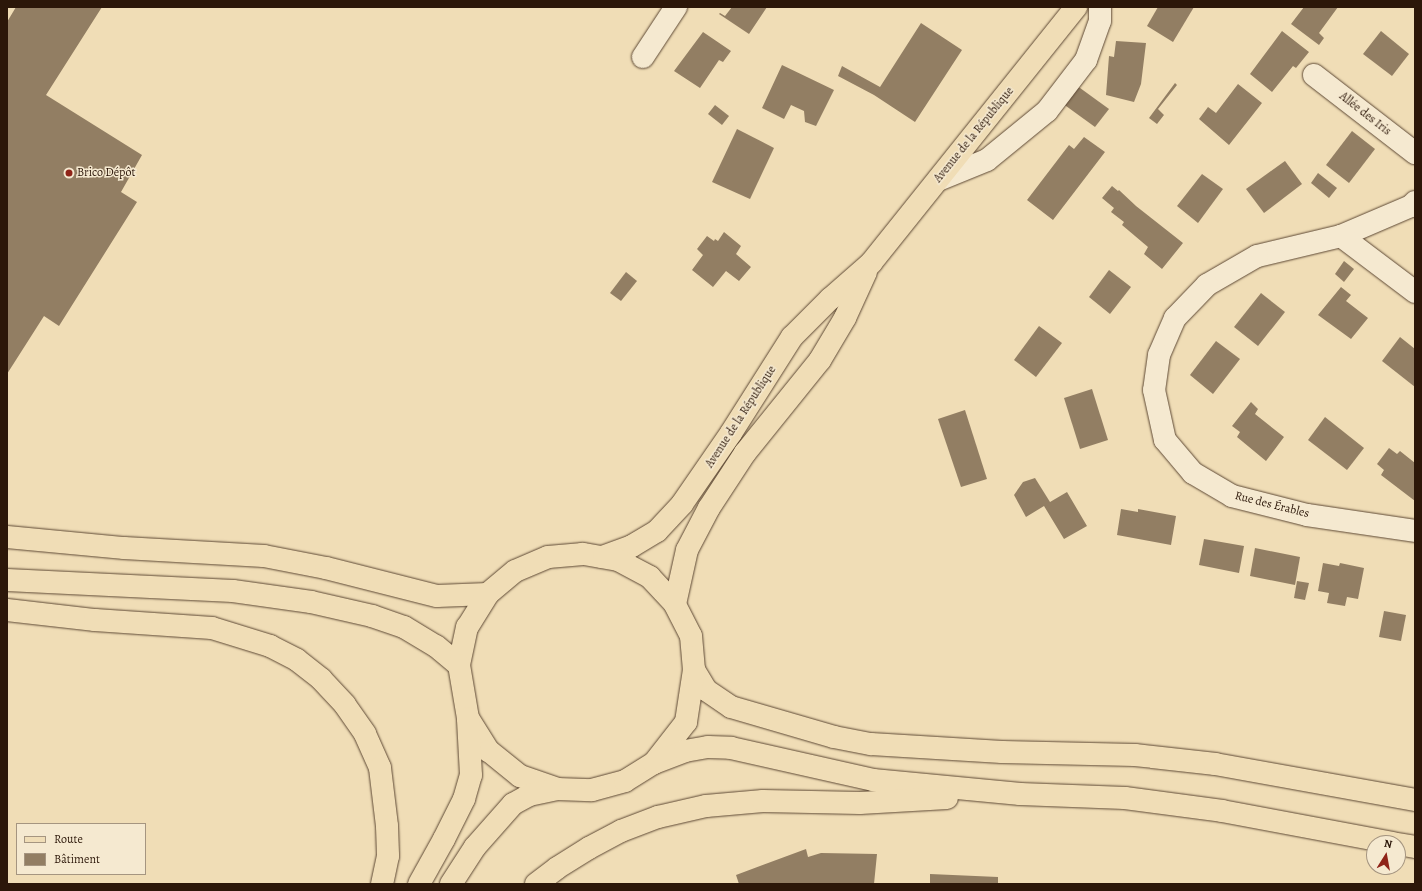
<!DOCTYPE html>
<meta charset="utf-8">
<style>
body{margin:0}
#map{position:relative;width:1422px;height:891px;overflow:hidden;background:#f0ddb6;font-family:Alegreya,serif}
div>[style]{position:absolute}
[style*='--x']{left:calc(var(--x)*1px);top:calc(var(--y)*1px);width:calc(var(--w)*1px);rotate:calc(var(--a)*1deg)}
.building>*{inset:0;background:#927e63}
.roads{filter:drop-shadow(0 0 1px #5d4834) drop-shadow(0 0 1px #5d4834)}
.minor>*{height:22px;margin:-11px;padding:0 11px;transform-origin:11px;border-radius:11px;background:#f5e9d0}
.major>*{height:22px;margin:-11px;padding:0 11px;transform-origin:11px;border-radius:11px;background:#f0ddb6}
.dots>*{width:11px;height:11px;translate:-50% -50%;box-sizing:border-box;border:2px solid #f5e9d0;border-radius:50%}
span{translate:-50% -50%;white-space:nowrap;text-align:center;line-height:1.15;-webkit-text-stroke:3px #f5e9d0;paint-order:stroke}
.street-label{font-size:12px;color:#2c1709}
.poi-label{font-size:12px;color:#2c1709}
.left{translate:0 -50%;text-align:left}
.frame{position:absolute;inset:0;border:8px solid #2c1709;pointer-events:none}
.legend{position:absolute;left:16px;top:823px;width:130px;height:52px;box-sizing:border-box;background:#f5e9d0;border:1px solid #a59580;margin:0;padding:5px 7px;list-style:none;font-size:12px;color:#2c1709}
.legend li{display:flex;align-items:center;gap:8px;height:20px}
.legend b{width:20px;border:1px solid #a59580}
.north{position:absolute;left:1366px;top:835px;width:40px;height:40px;box-sizing:border-box;background:#f5e9d0;border:1px solid #a59580;border-radius:50%;rotate:11deg;font-size:11px;font-weight:700;line-height:16px;text-align:center;color:#2c1709}
.north::after{content:'';display:block;margin:auto;width:14px;height:18px;background:#8f2418;clip-path:polygon(50% 0,100% 100%,50% 72%,0 100%)}
</style>
<div id="map">
<div class="building">
<div style="clip-path:polygon(16px 7px,102px 7px,46px 95px,142px 155px,121px 192px,137px 202px,59px 326px,44px 316px,7px 374px,7px 22px)"></div>
<div style="clip-path:polygon(732px 7px,767px 7px,749px 34px,719px 14px,720px 13px,725px 16px)"></div>
<div style="clip-path:polygon(1158px 7px,1194px 7px,1173px 42px,1147px 26px)"></div>
<div style="clip-path:polygon(1304px 7px,1338px 7px,1319px 33px,1324px 38px,1319px 45px,1291px 24px)"></div>
<div style="clip-path:polygon(921px 23px,962px 50px,915px 122px,874px 95px,838px 76px,842px 66px,880px 87px)"></div>
<div style="clip-path:polygon(1282px 31px,1309px 52px,1296px 68px,1293px 66px,1272px 92px,1250px 74px)"></div>
<div style="clip-path:polygon(1381px 31px,1409px 54px,1392px 76px,1363px 54px)"></div>
<div style="clip-path:polygon(703px 32px,731px 51px,723px 62px,719px 60px,700px 88px,674px 71px)"></div>
<div style="clip-path:polygon(1116px 41px,1146px 43px,1141px 84px,1134px 102px,1106px 95px,1109px 56px,1114px 57px)"></div>
<div style="clip-path:polygon(782px 65px,834px 90px,816px 126px,805px 122px,804px 111px,791px 105px,784px 119px,762px 108px)"></div>
<div style="clip-path:polygon(1069px 80px,1109px 109px,1095px 127px,1055px 98px)"></div>
<div style="clip-path:polygon(1175px 83px,1177px 85px,1158px 109px,1164px 115px,1157px 124px,1149px 118px)"></div>
<div style="clip-path:polygon(1238px 84px,1262px 103px,1229px 145px,1199px 119px,1208px 107px,1216px 113px)"></div>
<div style="clip-path:polygon(715px 105px,729px 116px,722px 125px,708px 114px)"></div>
<div style="clip-path:polygon(737px 129px,774px 148px,750px 199px,712px 182px)"></div>
<div style="clip-path:polygon(1352px 131px,1375px 149px,1349px 183px,1326px 165px)"></div>
<div style="clip-path:polygon(1084px 137px,1105px 152px,1053px 220px,1027px 200px,1069px 145px,1074px 149px)"></div>
<div style="clip-path:polygon(1285px 161px,1302px 184px,1264px 213px,1246px 189px)"></div>
<div style="clip-path:polygon(1318px 173px,1337px 188px,1329px 198px,1311px 183px)"></div>
<div style="clip-path:polygon(1202px 174px,1223px 189px,1198px 223px,1177px 206px)"></div>
<div style="clip-path:polygon(1112px 186px,1118px 191px,1119px 190px,1136px 206px,1183px 243px,1162px 269px,1144px 254px,1148px 247px,1122px 225px,1124px 222px,1111px 212px,1114px 208px,1102px 198px)"></div>
<div style="clip-path:polygon(724px 232px,741px 246px,736px 254px,751px 267px,739px 281px,726px 271px,713px 287px,692px 270px,703px 255px,697px 249px,707px 236px,714px 241px,715px 239px,718px 241px)"></div>
<div style="clip-path:polygon(1344px 261px,1354px 269px,1344px 282px,1335px 274px)"></div>
<div style="clip-path:polygon(1109px 270px,1131px 287px,1110px 314px,1089px 297px)"></div>
<div style="clip-path:polygon(626px 272px,637px 281px,621px 301px,610px 293px)"></div>
<div style="clip-path:polygon(1341px 287px,1351px 295px,1346px 301px,1368px 318px,1351px 339px,1318px 315px)"></div>
<div style="clip-path:polygon(1261px 293px,1285px 312px,1258px 346px,1234px 327px)"></div>
<div style="clip-path:polygon(1039px 326px,1062px 343px,1036px 377px,1014px 360px)"></div>
<div style="clip-path:polygon(1400px 337px,1415px 349px,1415px 387px,1382px 361px)"></div>
<div style="clip-path:polygon(1216px 341px,1240px 359px,1213px 394px,1190px 375px)"></div>
<div style="clip-path:polygon(1092px 389px,1108px 440px,1080px 449px,1064px 398px)"></div>
<div style="clip-path:polygon(1251px 402px,1258px 409px,1255px 414px,1284px 437px,1266px 461px,1237px 437px,1240px 432px,1232px 426px)"></div>
<div style="clip-path:polygon(965px 410px,987px 479px,961px 487px,938px 419px)"></div>
<div style="clip-path:polygon(1325px 417px,1364px 448px,1347px 470px,1308px 440px)"></div>
<div style="clip-path:polygon(1389px 448px,1397px 454px,1400px 451px,1415px 463px,1415px 501px,1381px 475px,1384px 470px,1377px 464px)"></div>
<div style="clip-path:polygon(1035px 478px,1050px 502px,1067px 492px,1087px 526px,1064px 539px,1044px 506px,1026px 517px,1014px 495px,1023px 482px)"></div>
<div style="clip-path:polygon(1121px 509px,1138px 512px,1138px 509px,1176px 516px,1171px 545px,1117px 535px)"></div>
<div style="clip-path:polygon(1204px 539px,1244px 546px,1239px 573px,1199px 565px)"></div>
<div style="clip-path:polygon(1255px 548px,1300px 557px,1295px 585px,1250px 576px)"></div>
<div style="clip-path:polygon(1323px 563px,1339px 566px,1340px 563px,1364px 568px,1358px 599px,1347px 597px,1345px 606px,1327px 603px,1329px 593px,1318px 591px)"></div>
<div style="clip-path:polygon(1297px 581px,1309px 583px,1305px 600px,1294px 598px)"></div>
<div style="clip-path:polygon(1384px 611px,1406px 615px,1401px 641px,1379px 637px)"></div>
<div style="clip-path:polygon(806px 849px,808px 857px,821px 853px,877px 854px,874px 884px,739px 884px,736px 875px)"></div>
<div style="clip-path:polygon(930px 874px,998px 877px,998px 884px,930px 884px)"></div>
</div>
<div class="roads">
<div class="minor">
<div style="--x:643;--y:57;--w:60;--a:-56.6"></div>
<div style="--x:1314;--y:75;--w:128;--a:37.7"></div>
<div style="--x:938;--y:180;--w:53;--a:-22.2"></div>
<div style="--x:987;--y:160;--w:77;--a:-39.2"></div>
<div style="--x:1047;--y:111;--w:64;--a:-52.6"></div>
<div style="--x:1086;--y:60;--w:41;--a:-70.3"></div>
<div style="--x:1100;--y:21;--w:14;--a:-90"></div>
<div style="--x:1415;--y:202;--w:6;--a:135"></div>
<div style="--x:1411;--y:206;--w:76;--a:156.8"></div>
<div style="--x:1341;--y:236;--w:86;--a:166.6"></div>
<div style="--x:1257;--y:256;--w:58;--a:149.9"></div>
<div style="--x:1207;--y:285;--w:46;--a:134.1"></div>
<div style="--x:1175;--y:318;--w:40;--a:113.4"></div>
<div style="--x:1159;--y:355;--w:35;--a:98"></div>
<div style="--x:1154;--y:390;--w:51;--a:77.6"></div>
<div style="--x:1165;--y:440;--w:43;--a:49.7"></div>
<div style="--x:1193;--y:473;--w:45;--a:30.5"></div>
<div style="--x:1232;--y:496;--w:77;--a:14.2"></div>
<div style="--x:1307;--y:515;--w:109;--a:8.4"></div>
<div style="--x:1341;--y:236;--w:93;--a:37.1"></div>
</div>
<div class="major">
<div style="--x:7;--y:537;--w:118;--a:5.4"></div>
<div style="--x:124;--y:548;--w:140;--a:3.3"></div>
<div style="--x:264;--y:556;--w:63;--a:11"></div>
<div style="--x:326;--y:568;--w:114;--a:14.2"></div>
<div style="--x:437;--y:596;--w:51;--a:-2.2"></div>
<div style="--x:602;--y:557;--w:32;--a:-20"></div>
<div style="--x:632;--y:546;--w:29;--a:-31"></div>
<div style="--x:657;--y:531;--w:37;--a:-47"></div>
<div style="--x:682;--y:504;--w:86;--a:-55.4"></div>
<div style="--x:731;--y:433;--w:114;--a:-57.6"></div>
<div style="--x:792;--y:337;--w:54;--a:-45"></div>
<div style="--x:830;--y:299;--w:55;--a:-41.3"></div>
<div style="--x:871;--y:263;--w:328;--a:-51.3"></div>
<div style="--x:7;--y:580;--w:226;--a:2.8"></div>
<div style="--x:233;--y:591;--w:79;--a:8"></div>
<div style="--x:311;--y:602;--w:63;--a:12.9"></div>
<div style="--x:372;--y:616;--w:34;--a:19"></div>
<div style="--x:404;--y:627;--w:37;--a:31"></div>
<div style="--x:436;--y:646;--w:30;--a:40"></div>
<div style="--x:675;--y:604;--w:55;--a:-77.5"></div>
<div style="--x:687;--y:550;--w:47;--a:-62.4"></div>
<div style="--x:709;--y:508;--w:66;--a:-56.8"></div>
<div style="--x:745;--y:453;--w:119;--a:-51.1"></div>
<div style="--x:820;--y:360;--w:49;--a:-59.2"></div>
<div style="--x:845;--y:318;--w:51;--a:-65.5"></div>
<div style="--x:7;--y:610;--w:89;--a:6.5"></div>
<div style="--x:95;--y:620;--w:117;--a:3.9"></div>
<div style="--x:212;--y:628;--w:61;--a:17.2"></div>
<div style="--x:270;--y:646;--w:30;--a:27"></div>
<div style="--x:297;--y:660;--w:31;--a:38"></div>
<div style="--x:321;--y:679;--w:35;--a:47"></div>
<div style="--x:345;--y:705;--w:35;--a:55"></div>
<div style="--x:365;--y:734;--w:37;--a:66"></div>
<div style="--x:380;--y:768;--w:58;--a:83.1"></div>
<div style="--x:387;--y:826;--w:30;--a:88"></div>
<div style="--x:388;--y:856;--w:29;--a:102"></div>
<div style="--x:694;--y:670;--w:23;--a:59"></div>
<div style="--x:706;--y:690;--w:30;--a:34"></div>
<div style="--x:731;--y:707;--w:107;--a:16.2"></div>
<div style="--x:834;--y:737;--w:38;--a:11"></div>
<div style="--x:871;--y:744;--w:131;--a:3.5"></div>
<div style="--x:1002;--y:752;--w:133;--a:1.3"></div>
<div style="--x:1135;--y:755;--w:81;--a:6.4"></div>
<div style="--x:1215;--y:764;--w:203;--a:10.2"></div>
<div style="--x:654;--y:763;--w:52;--a:-52"></div>
<div style="--x:686;--y:722;--w:53;--a:-81.3"></div>
<div style="--x:694;--y:670;--w:34;--a:-95"></div>
<div style="--x:691;--y:636;--w:36;--a:-117"></div>
<div style="--x:675;--y:604;--w:37;--a:-133"></div>
<div style="--x:650;--y:577;--w:36;--a:-152"></div>
<div style="--x:618;--y:560;--w:36;--a:-170"></div>
<div style="--x:583;--y:554;--w:35;--a:175"></div>
<div style="--x:548;--y:557;--w:36;--a:157"></div>
<div style="--x:515;--y:571;--w:35;--a:140"></div>
<div style="--x:488;--y:594;--w:39;--a:122"></div>
<div style="--x:467;--y:627;--w:39;--a:102"></div>
<div style="--x:459;--y:665;--w:54;--a:80.4"></div>
<div style="--x:468;--y:718;--w:39;--a:58"></div>
<div style="--x:489;--y:751;--w:40;--a:39"></div>
<div style="--x:520;--y:776;--w:39;--a:19"></div>
<div style="--x:557;--y:789;--w:35;--a:2"></div>
<div style="--x:592;--y:790;--w:34;--a:-15"></div>
<div style="--x:625;--y:781;--w:34;--a:-32"></div>
<div style="--x:654;--y:763;--w:33;--a:-21"></div>
<div style="--x:685;--y:751;--w:23;--a:-10"></div>
<div style="--x:708;--y:747;--w:23;--a:2"></div>
<div style="--x:731;--y:748;--w:146;--a:12.7"></div>
<div style="--x:873;--y:780;--w:148;--a:5.4"></div>
<div style="--x:1020;--y:794;--w:105;--a:2.2"></div>
<div style="--x:1125;--y:798;--w:98;--a:7.6"></div>
<div style="--x:1222;--y:811;--w:174;--a:10.6"></div>
<div style="--x:1398;--y:844;--w:17;--a:10"></div>
<div style="--x:419;--y:884;--w:51;--a:-60.9"></div>
<div style="--x:444;--y:839;--w:45;--a:-63.4"></div>
<div style="--x:464;--y:799;--w:25;--a:-74"></div>
<div style="--x:471;--y:775;--w:56;--a:-93.1"></div>
<div style="--x:451;--y:884;--w:44;--a:-57"></div>
<div style="--x:475;--y:847;--w:57;--a:-48.5"></div>
<div style="--x:513;--y:804;--w:18;--a:-29"></div>
<div style="--x:529;--y:795;--w:29;--a:-12"></div>
<div style="--x:536;--y:884;--w:26;--a:-37"></div>
<div style="--x:557;--y:868;--w:38;--a:-32"></div>
<div style="--x:589;--y:848;--w:36;--a:-28"></div>
<div style="--x:621;--y:831;--w:40;--a:-21"></div>
<div style="--x:658;--y:817;--w:49;--a:-12.9"></div>
<div style="--x:706;--y:806;--w:57;--a:-5"></div>
<div style="--x:763;--y:801;--w:97;--a:1.2"></div>
<div style="--x:860;--y:803;--w:87;--a:-3.3"></div>
</div>
</div>
<div class="dots">
<div style="left:69px;top:173px;background:#8f2418"></div>
</div>
<div class="street-label">
<span style="left:1365px;top:114px;rotate:38deg">Allée des Iris</span>
<span style="left:974px;top:135px;rotate:-51deg">Avenue de la République</span>
<span style="left:741px;top:417px;rotate:-57deg">Avenue de la République</span>
<span style="left:1272px;top:505px;rotate:14deg">Rue des Érables</span>
</div>
<div class="poi-label">
<span class="left" style="left:77px;top:173px">Brico Dépôt</span>
</div>
<div class="frame"></div>
<ul class="legend">
<li><b style="height:5px;background:#f0ddb6"></b>Route</li>
<li><b style="height:11px;background:#927e63"></b>Bâtiment</li>
</ul>
<div class="north">N</div>
</div>
